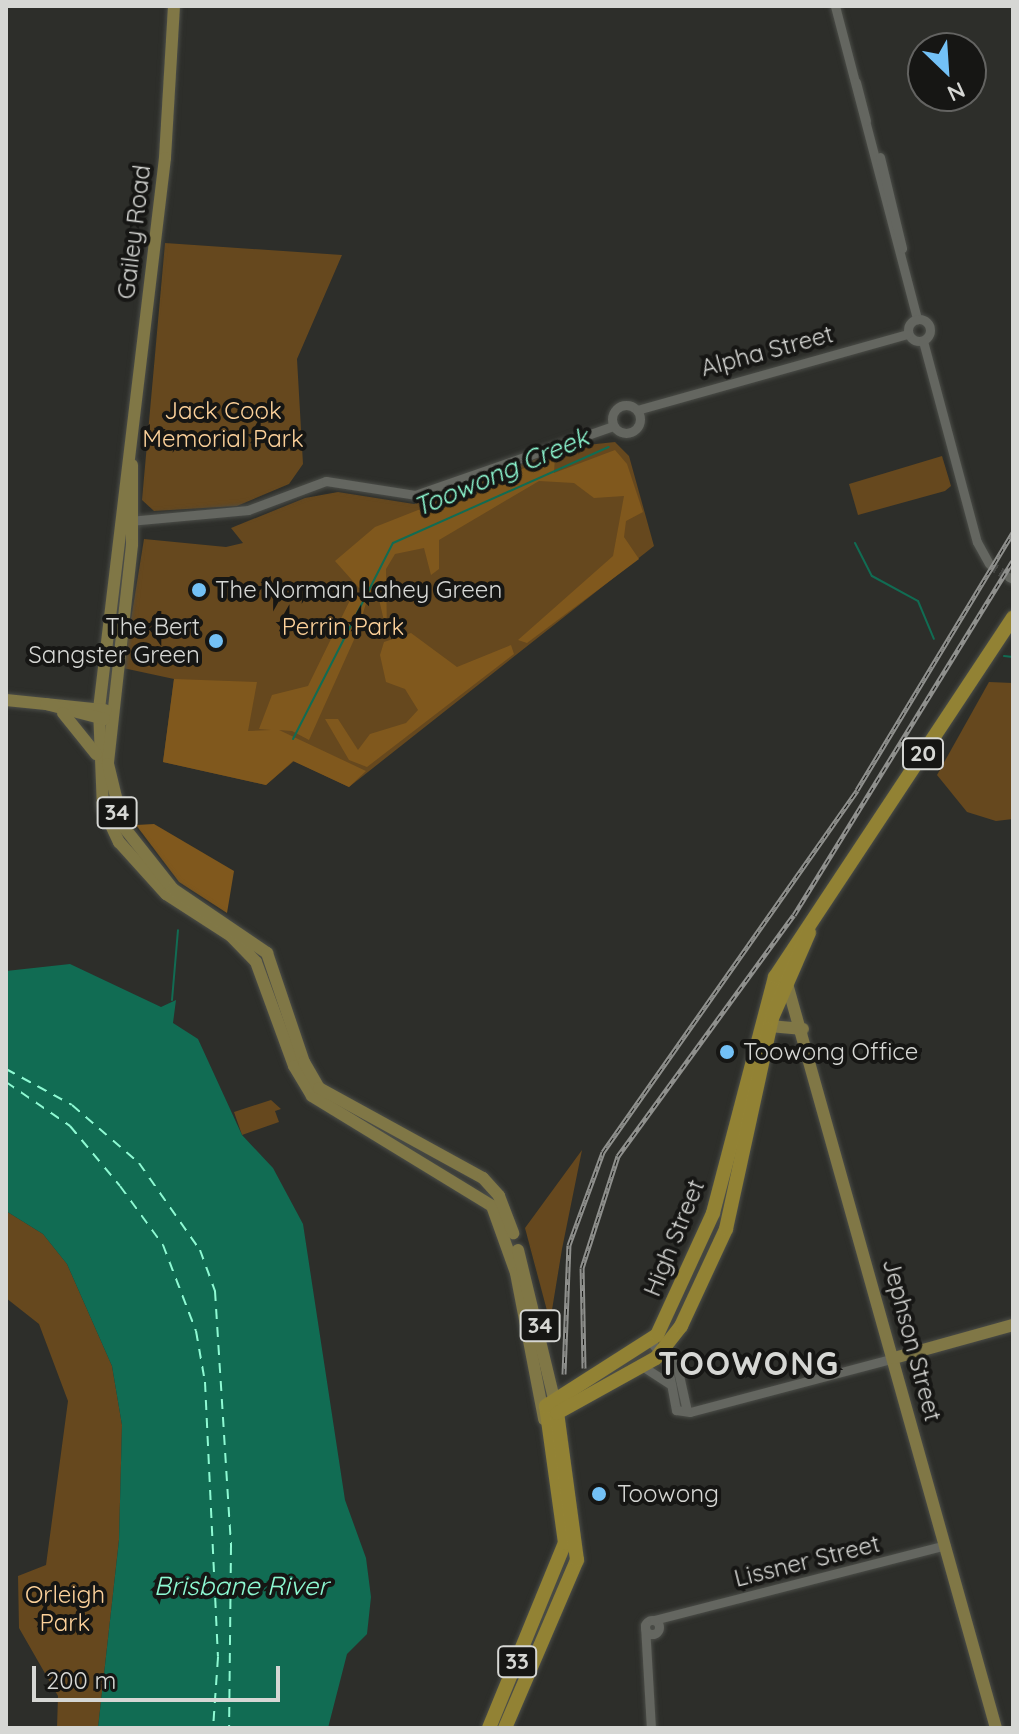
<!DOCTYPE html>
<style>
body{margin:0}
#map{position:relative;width:1019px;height:1734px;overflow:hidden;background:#2d2e2a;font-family:Quicksand,sans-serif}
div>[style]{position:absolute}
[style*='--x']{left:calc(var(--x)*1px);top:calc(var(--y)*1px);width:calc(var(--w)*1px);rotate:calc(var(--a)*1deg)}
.green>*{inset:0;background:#66481e}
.forest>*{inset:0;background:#80581d}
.water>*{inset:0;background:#116c53}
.stream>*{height:2px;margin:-1px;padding:0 1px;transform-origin:1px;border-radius:1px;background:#116c53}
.ferry>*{height:2px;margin-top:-1px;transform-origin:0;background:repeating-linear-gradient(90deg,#8efad3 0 10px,transparent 0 18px)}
.minor-tunnel>*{height:9px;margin-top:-4.5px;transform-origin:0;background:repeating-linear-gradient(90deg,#464744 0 9px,transparent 0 13.5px)}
.roads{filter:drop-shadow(0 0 2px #4b4d48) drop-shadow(0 0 2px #4b4d48)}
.minor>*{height:9px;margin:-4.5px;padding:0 4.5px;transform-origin:4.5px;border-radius:4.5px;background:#646660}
.minor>.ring{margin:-4.5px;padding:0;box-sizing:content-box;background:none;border:9px solid #646660;border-radius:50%}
.major>*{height:12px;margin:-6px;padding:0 6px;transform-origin:6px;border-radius:6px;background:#807746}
.highway>*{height:14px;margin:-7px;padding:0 7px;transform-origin:7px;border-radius:7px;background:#928234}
.rail>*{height:5px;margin-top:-2.5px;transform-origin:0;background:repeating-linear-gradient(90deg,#161614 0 6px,#8f908d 0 12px);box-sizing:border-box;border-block:2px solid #8f908d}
.dots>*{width:22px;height:22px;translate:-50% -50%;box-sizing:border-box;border:4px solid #161614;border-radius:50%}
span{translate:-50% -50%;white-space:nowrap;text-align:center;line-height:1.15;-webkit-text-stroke:8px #161614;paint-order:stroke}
.shield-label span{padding:2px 6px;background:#161614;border:2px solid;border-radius:6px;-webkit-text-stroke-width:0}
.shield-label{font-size:22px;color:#d6d7d4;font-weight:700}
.street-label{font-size:24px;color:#d6d7d4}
.park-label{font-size:24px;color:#fcd19a}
.poi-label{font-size:24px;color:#d6d7d4}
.left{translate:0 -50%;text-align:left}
.right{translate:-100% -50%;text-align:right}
.water-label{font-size:26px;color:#8efad3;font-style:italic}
.district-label{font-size:32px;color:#d6d7d4;font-weight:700;letter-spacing:2px}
.frame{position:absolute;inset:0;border:8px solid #d6d7d4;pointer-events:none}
.north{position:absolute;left:907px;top:32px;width:80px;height:80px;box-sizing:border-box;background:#161614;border:2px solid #636361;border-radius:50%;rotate:155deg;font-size:22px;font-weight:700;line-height:32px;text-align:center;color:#d6d7d4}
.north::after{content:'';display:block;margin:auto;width:28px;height:36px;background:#73c1f6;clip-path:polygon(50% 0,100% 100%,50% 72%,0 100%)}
.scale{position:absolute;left:32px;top:1666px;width:248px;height:36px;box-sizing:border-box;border:4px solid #d6d7d4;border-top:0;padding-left:10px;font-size:24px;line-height:28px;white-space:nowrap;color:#d6d7d4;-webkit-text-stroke:6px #161614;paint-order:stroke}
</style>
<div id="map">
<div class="green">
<div style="clip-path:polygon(165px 243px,342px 255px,297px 359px,303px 464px,289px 484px,237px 506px,154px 511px,142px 500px)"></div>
<div style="clip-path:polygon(615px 442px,629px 456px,654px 546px,349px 787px,294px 761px,266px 785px,163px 762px,174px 679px,123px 668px,144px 539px,226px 547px,243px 543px,231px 528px,305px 498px,338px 492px,414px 504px,568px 447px)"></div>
<div style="clip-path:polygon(942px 456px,951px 486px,945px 491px,858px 515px,849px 484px)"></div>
<div style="clip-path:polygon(989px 682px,1013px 683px,1013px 819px,996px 821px,967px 812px,937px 775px)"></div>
<div style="clip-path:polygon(271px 1100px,281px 1109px,275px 1111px,279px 1122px,242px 1135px,234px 1112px)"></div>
<div style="clip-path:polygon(582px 1150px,562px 1249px,550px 1322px,525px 1228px)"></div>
<div style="clip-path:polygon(6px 1211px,43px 1234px,67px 1264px,112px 1366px,122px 1425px,119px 1540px,98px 1728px,57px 1728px,58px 1696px,19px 1628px,18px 1576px,46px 1565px,68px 1401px,39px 1324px,6px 1298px)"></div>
</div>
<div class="forest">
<div style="clip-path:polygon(615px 450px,627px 464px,643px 512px,626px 521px,624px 537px,639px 559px,527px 643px,518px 640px,613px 556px,624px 496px,594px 498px,574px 483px,539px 481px,439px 540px,439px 569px,431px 575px,424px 548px,395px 554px,386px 569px,387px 634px,378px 595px,359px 588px,335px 561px,375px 527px,555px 456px,554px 473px)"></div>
<div style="clip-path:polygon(353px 594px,367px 600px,357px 633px,309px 740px,292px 731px,279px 730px,366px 771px,349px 787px,293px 761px,266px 785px,163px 762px,174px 679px,257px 682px,248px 731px,271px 730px,259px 729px,272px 695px,308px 686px)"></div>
<div style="clip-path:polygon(411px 633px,457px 667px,511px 645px,514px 654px,367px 767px,349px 760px,325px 719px,338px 719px,358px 750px,370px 734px,406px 723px,418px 710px,405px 689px,386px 682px,380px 655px,384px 642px)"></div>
<div style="clip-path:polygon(154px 824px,234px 871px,227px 913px,179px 882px,136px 825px)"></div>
</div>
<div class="water">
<div style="clip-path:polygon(70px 964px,161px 1007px,176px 1000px,173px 1023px,198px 1039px,242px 1135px,273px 1168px,303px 1224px,345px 1500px,366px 1558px,371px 1597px,367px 1634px,347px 1654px,328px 1728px,98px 1728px,119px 1540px,122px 1425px,112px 1366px,67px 1264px,43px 1234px,6px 1211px,6px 971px)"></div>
</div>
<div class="stream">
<div style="--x:855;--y:543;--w:37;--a:63"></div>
<div style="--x:872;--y:576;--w:52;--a:28.5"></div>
<div style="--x:918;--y:601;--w:41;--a:67.2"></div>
<div style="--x:1004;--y:656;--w:9;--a:6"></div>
<div style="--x:293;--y:739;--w:220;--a:-63"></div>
<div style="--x:393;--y:543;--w:236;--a:-24"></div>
<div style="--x:172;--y:1000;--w:70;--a:-85.1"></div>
</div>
<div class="ferry">
<div style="--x:6;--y:1069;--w:75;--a:28.6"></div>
<div style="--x:72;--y:1105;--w:89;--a:40.9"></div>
<div style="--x:139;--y:1163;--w:106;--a:55"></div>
<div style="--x:200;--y:1250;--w:44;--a:69.9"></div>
<div style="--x:215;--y:1291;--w:255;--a:86.4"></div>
<div style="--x:231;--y:1545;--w:183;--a:90.6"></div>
<div style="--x:6;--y:1082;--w:78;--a:34.5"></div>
<div style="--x:70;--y:1126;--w:78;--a:50.2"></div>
<div style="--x:120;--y:1186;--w:73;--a:53.9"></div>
<div style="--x:163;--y:1245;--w:92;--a:69"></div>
<div style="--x:196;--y:1331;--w:52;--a:80"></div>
<div style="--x:205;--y:1382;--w:275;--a:87.3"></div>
<div style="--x:218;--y:1657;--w:71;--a:94"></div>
</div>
<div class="minor-tunnel">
<div style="--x:989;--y:564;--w:24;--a:33"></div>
</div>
<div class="roads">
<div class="minor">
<div style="--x:835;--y:6;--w:324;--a:75.3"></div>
<div style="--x:856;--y:82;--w:40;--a:75.6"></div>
<div style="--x:880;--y:157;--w:94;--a:76.4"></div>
<div class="ring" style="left:908px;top:319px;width:13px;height:13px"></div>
<div style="--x:923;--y:341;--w:208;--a:75"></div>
<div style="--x:977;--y:542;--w:25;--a:61"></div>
<div class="ring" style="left:612px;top:405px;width:19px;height:19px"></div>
<div style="--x:637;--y:410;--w:281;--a:-15.7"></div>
<div style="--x:129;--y:521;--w:120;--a:-5.3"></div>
<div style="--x:248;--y:510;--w:83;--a:-20.4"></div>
<div style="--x:326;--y:481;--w:90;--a:8.9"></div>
<div style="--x:415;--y:495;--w:210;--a:-19.2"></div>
<div style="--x:1009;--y:577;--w:4;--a:27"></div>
<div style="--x:651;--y:1342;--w:26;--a:51"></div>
<div style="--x:667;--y:1362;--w:49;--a:79.4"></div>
<div style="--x:676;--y:1410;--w:14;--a:8"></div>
<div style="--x:690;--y:1412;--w:211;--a:-14.8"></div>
<div style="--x:664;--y:1345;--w:16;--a:47"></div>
<div style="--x:675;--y:1357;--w:55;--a:77.5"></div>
<div style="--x:642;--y:1366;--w:35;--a:33"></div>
<div class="ring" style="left:645px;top:1620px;width:5px;height:5px"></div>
<div style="--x:654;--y:1620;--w:301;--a:-14.4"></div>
<div style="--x:645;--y:1625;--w:103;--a:86.7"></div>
</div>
<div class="major">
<div style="--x:174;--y:6;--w:152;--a:93.4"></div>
<div style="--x:165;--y:158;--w:555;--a:96.83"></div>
<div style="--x:99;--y:709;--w:99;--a:87.7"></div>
<div style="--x:103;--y:808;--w:38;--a:65"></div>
<div style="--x:119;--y:842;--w:70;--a:47.9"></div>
<div style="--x:166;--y:894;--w:77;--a:32.9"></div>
<div style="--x:231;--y:936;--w:36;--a:46"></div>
<div style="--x:256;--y:962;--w:111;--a:69.9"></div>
<div style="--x:294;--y:1066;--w:35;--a:59"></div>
<div style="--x:312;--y:1096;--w:211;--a:31.4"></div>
<div style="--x:492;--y:1206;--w:71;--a:70.3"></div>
<div style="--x:516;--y:1273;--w:149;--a:79.1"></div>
<div style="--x:132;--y:465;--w:80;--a:90"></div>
<div style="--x:132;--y:545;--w:220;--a:96.3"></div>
<div style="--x:108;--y:764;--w:64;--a:76.4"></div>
<div style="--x:123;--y:826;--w:80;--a:51.6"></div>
<div style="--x:173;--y:889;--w:114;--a:34.2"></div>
<div style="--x:267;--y:953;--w:115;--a:71.3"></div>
<div style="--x:304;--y:1062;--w:30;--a:60"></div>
<div style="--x:319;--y:1088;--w:187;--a:28.8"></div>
<div style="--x:483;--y:1178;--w:24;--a:48"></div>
<div style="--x:499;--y:1196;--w:40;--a:69"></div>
<div style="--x:6;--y:700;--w:100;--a:5.8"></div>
<div style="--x:46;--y:704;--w:60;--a:14.5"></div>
<div style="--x:63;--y:713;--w:53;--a:51.2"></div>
<div style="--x:786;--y:980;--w:777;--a:74.32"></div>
<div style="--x:770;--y:1026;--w:33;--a:5"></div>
<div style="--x:518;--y:1250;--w:162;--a:76.4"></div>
<div style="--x:894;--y:1358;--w:123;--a:-15.5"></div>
</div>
<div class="highway">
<div style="--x:489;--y:1728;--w:200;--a:-67.7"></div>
<div style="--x:565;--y:1543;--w:138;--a:-97.9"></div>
<div style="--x:546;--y:1406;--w:132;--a:-32.6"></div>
<div style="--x:657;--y:1335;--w:134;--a:-65.3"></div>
<div style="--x:713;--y:1213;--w:244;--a:-75.3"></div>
<div style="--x:775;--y:977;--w:431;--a:-56.5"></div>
<div style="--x:505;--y:1728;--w:183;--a:-66.8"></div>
<div style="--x:577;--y:1560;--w:148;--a:-97.7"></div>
<div style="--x:557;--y:1413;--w:113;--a:-29.1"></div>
<div style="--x:656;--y:1358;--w:41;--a:-52"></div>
<div style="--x:681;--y:1326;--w:107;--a:-65.1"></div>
<div style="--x:726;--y:1229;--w:216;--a:-77.7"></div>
<div style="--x:772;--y:1018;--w:93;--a:-66.5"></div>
</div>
</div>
<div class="rail">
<div style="--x:584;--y:1368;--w:100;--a:-91.1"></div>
<div style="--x:582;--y:1268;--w:118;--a:-72.2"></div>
<div style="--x:618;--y:1156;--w:298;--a:-53.9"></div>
<div style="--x:794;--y:915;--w:416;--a:-58.3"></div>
<div style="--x:564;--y:1374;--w:129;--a:-87.8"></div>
<div style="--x:569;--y:1245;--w:99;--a:-69.9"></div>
<div style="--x:603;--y:1152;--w:442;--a:-54.9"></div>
<div style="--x:857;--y:790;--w:301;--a:-58.8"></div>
</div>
<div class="dots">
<div style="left:199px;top:590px;background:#73c1f6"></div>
<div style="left:216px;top:641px;background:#73c1f6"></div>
<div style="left:727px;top:1052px;background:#73c1f6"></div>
<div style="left:599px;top:1494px;background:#73c1f6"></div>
</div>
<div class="shield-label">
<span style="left:923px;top:754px">20</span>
<span style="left:117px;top:813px">34</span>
<span style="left:540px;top:1326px">34</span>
<span style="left:517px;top:1662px">33</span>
</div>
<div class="street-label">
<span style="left:134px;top:232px;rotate:-83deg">Gailey Road</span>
<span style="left:767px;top:351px;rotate:-15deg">Alpha Street</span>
<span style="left:674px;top:1238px;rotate:-68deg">High Street</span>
<span style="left:912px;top:1340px;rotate:75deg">Jephson Street</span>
<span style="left:807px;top:1561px;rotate:-14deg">Lissner Street</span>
</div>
<div class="park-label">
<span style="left:223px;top:425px">Jack Cook<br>Memorial Park</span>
<span style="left:343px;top:627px">Perrin Park</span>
<span style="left:65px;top:1609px">Orleigh<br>Park</span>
</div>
<div class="poi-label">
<span class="left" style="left:215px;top:590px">The Norman Lahey Green</span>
<span class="right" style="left:200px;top:641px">The Bert<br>Sangster Green</span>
<span class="left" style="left:743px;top:1052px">Toowong Office</span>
<span class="left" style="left:617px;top:1494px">Toowong</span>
</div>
<div class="water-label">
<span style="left:501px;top:472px;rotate:-23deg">Toowong Creek</span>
<span style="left:241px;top:1586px">Brisbane River</span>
</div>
<div class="district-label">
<span style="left:749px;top:1363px">TOOWONG</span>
</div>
<div class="frame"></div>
<div class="north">N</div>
<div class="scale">200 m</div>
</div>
